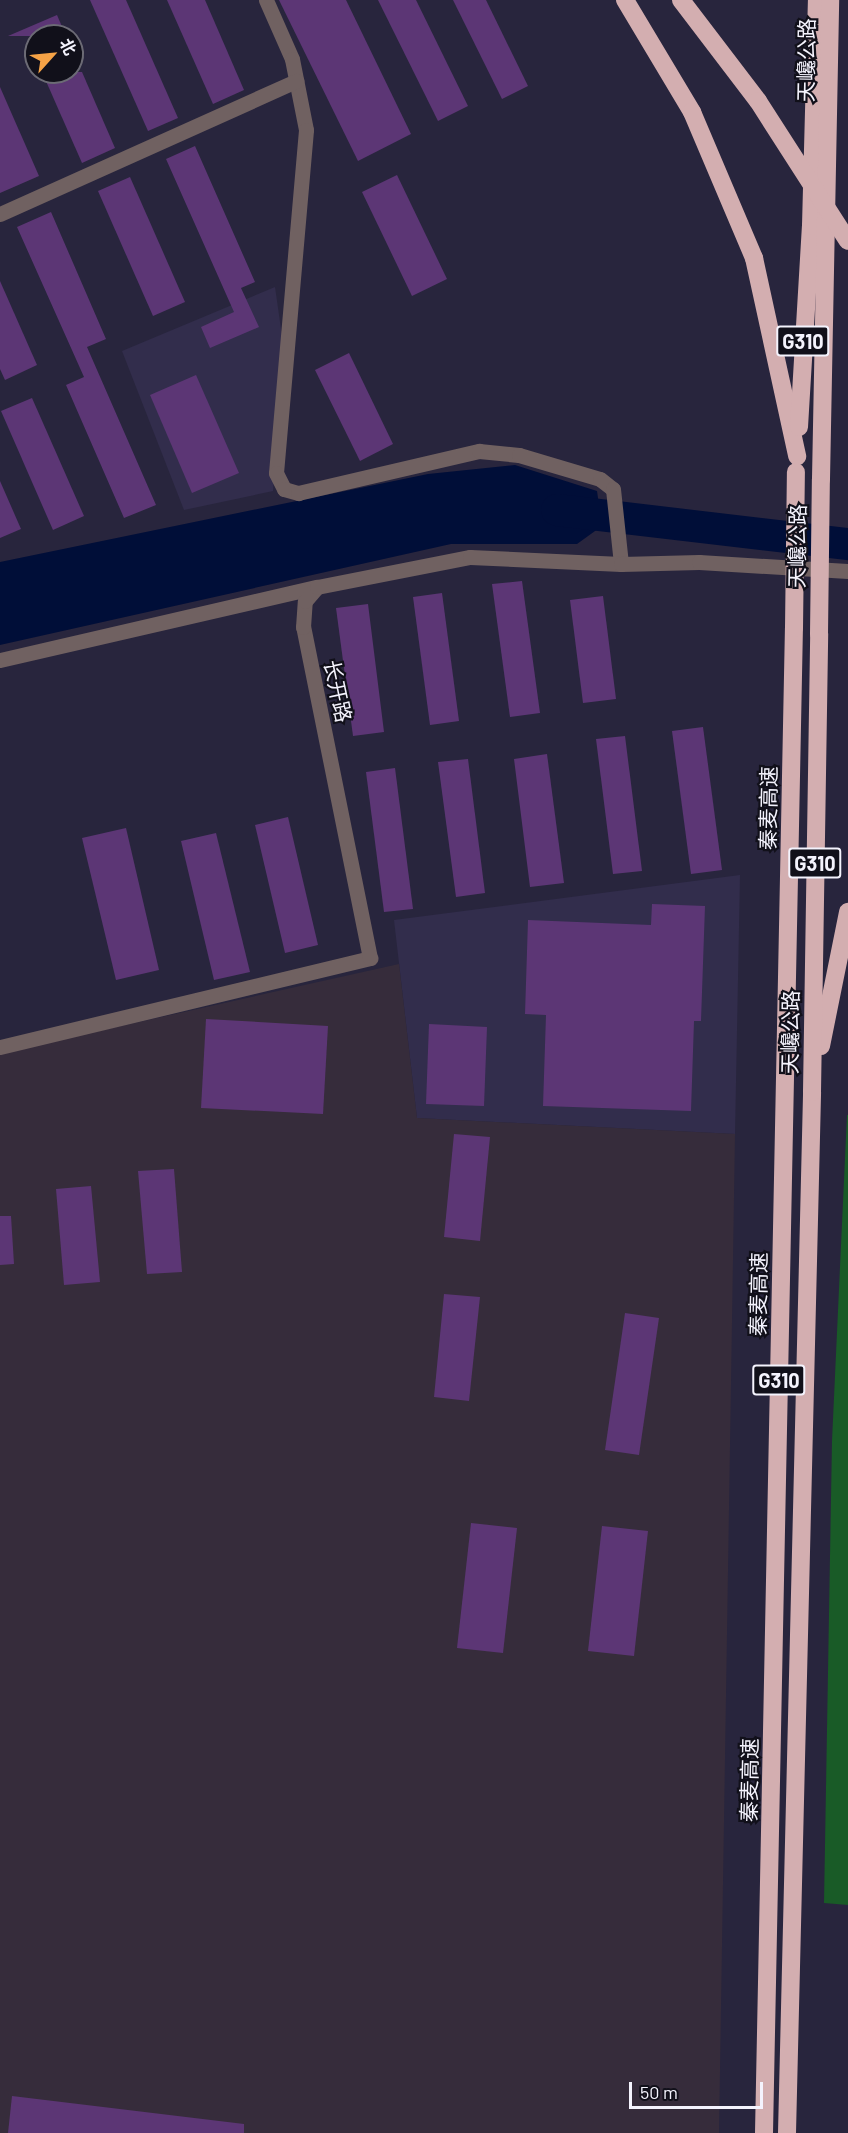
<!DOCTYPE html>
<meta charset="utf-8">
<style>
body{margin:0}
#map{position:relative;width:848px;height:2133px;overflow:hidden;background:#28253d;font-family:Barlow,"Noto Sans SC",sans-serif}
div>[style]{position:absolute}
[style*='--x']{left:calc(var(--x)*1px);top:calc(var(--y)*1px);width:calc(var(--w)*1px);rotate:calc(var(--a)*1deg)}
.built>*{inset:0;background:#322d4c}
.industrial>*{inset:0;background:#362c3b}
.green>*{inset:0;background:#195b27}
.water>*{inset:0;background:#000e38}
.river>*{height:32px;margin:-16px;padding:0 16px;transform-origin:16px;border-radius:16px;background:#000e38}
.building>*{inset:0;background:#5c3675}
.minor>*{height:15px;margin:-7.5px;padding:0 7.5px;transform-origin:7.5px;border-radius:7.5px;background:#706161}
.highway>*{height:18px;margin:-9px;padding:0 9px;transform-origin:9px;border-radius:9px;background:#d3aeb0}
.highway-bridge>*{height:18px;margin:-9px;padding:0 9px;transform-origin:9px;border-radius:9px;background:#d3aeb0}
span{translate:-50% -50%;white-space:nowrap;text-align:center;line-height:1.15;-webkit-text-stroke:4.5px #11101a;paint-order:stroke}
.shield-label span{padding:2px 4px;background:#11101a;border:2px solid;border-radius:4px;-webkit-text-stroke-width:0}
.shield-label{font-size:20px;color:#f4f3fd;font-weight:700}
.street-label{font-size:21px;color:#f4f3fd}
.north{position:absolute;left:24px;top:24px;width:60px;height:60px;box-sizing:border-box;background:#11101a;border:2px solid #6c6b75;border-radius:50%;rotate:63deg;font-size:16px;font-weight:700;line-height:24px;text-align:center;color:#f4f3fd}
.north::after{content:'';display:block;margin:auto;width:21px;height:27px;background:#f5a246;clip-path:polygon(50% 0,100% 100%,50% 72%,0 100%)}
.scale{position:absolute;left:629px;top:2082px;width:134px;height:27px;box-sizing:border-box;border:3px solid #f4f3fd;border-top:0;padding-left:8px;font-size:18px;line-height:21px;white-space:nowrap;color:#f4f3fd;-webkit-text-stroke:4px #11101a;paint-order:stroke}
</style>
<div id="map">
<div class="built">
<div style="clip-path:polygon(275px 287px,283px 343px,273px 491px,184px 510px,122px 351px)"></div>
<div style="clip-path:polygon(740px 875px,735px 1134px,417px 1118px,394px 920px)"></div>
</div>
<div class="industrial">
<div style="clip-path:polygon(399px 964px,417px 1118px,735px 1134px,719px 2133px,0 2133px,0 1053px)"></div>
</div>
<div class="green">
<div style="clip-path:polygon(847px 1115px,848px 1115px,848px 1905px,824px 1903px,832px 1441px)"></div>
</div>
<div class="water">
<div style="clip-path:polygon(515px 465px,597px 491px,602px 526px,577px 544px,451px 544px,0 645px,0 562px,428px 474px)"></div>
</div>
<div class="river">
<div style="--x:557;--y:510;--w:293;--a:6.7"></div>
</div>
<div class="building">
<div style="clip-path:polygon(90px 0,126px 0,178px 118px,148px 131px)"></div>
<div style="clip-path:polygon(167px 0,205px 0,244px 90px,213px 104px)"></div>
<div style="clip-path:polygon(279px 0,346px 0,411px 134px,358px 161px)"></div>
<div style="clip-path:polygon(378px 0,416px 0,468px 106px,438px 121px)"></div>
<div style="clip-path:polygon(453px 0,486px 0,528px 86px,502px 99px)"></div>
<div style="clip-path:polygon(57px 15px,66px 36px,8px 36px)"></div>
<div style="clip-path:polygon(42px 72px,82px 72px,115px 148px,82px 163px)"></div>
<div style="clip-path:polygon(0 87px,39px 176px,0 193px)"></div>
<div style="clip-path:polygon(195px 146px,255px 282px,241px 288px,259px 327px,210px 348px,201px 327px,234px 312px,166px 159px)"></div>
<div style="clip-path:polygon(397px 175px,447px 279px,412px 296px,362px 192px)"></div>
<div style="clip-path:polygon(130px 177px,185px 302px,153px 316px,98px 191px)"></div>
<div style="clip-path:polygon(51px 212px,106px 339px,87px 347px,156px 505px,124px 518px,66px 385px,84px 377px,17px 227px)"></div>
<div style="clip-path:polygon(0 281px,37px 365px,5px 380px,0 369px)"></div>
<div style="clip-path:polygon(349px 353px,393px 444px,360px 461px,315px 370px)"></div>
<div style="clip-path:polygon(196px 375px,239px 473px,192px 493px,150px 395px)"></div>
<div style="clip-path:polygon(32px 398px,84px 516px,53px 530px,1px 411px)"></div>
<div style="clip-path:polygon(0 481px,21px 529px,0 538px)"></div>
<div style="clip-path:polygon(522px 581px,540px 713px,510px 717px,492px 584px)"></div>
<div style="clip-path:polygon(442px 593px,459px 721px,430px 725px,413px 597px)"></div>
<div style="clip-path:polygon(603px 596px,616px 699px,583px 703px,570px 600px)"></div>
<div style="clip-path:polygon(368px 604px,384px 732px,353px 736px,336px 608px)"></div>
<div style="clip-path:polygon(703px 727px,722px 870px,691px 874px,672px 731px)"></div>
<div style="clip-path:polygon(625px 736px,642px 871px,613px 874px,596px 739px)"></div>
<div style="clip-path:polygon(547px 754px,564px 883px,530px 887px,514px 759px)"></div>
<div style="clip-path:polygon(468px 759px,485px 893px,456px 897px,438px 762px)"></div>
<div style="clip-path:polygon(395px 768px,413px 909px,384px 912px,366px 772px)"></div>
<div style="clip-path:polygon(288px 817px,318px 945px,285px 953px,255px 825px)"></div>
<div style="clip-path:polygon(126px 828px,159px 970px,116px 980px,82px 838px)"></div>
<div style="clip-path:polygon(216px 833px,250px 972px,214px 980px,181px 841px)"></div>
<div style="clip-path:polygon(652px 904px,705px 906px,701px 1021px,694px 1021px,691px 1111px,543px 1106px,546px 1015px,525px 1014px,528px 920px,651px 925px)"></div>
<div style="clip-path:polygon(206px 1019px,328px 1026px,323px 1114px,201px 1108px)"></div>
<div style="clip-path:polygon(429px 1024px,487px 1027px,484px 1106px,426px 1104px)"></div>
<div style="clip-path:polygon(454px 1134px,490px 1137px,480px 1241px,444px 1237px)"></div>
<div style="clip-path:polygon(174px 1169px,182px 1272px,147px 1274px,138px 1171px)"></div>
<div style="clip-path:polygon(91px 1186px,100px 1282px,64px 1285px,56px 1189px)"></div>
<div style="clip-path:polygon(0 1216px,11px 1216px,14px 1264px,0 1265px)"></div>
<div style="clip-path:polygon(444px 1294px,480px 1297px,469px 1401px,434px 1397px)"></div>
<div style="clip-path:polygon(625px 1313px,659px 1318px,639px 1455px,605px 1450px)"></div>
<div style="clip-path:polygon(471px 1523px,517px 1528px,503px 1653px,457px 1648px)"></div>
<div style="clip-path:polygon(602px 1526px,648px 1531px,634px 1656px,588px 1651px)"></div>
<div style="clip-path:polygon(12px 2096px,244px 2124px,244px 2133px,8px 2133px)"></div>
</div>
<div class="minor">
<div style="--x:266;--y:0;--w:64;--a:66.2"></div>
<div style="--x:292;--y:59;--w:72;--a:78.8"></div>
<div style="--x:306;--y:130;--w:344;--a:95"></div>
<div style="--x:276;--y:473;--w:18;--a:63"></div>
<div style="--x:284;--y:489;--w:15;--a:16"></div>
<div style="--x:298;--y:493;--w:186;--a:-13.1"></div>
<div style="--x:479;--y:451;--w:40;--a:5.7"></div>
<div style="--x:519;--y:455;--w:84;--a:16.5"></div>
<div style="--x:600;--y:479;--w:16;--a:38"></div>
<div style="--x:613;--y:489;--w:75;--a:83.9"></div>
<div style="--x:0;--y:214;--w:325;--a:-24.2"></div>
<div style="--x:0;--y:660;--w:325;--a:-13"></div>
<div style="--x:0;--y:1047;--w:381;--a:-13.5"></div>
<div style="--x:370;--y:958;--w:338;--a:-101.4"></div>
<div style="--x:303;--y:627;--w:26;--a:-86"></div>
<div style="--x:305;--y:601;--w:18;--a:-49"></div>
<div style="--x:317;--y:587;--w:156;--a:-11.1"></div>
<div style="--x:470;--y:557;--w:151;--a:2.7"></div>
<div style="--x:621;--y:564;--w:78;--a:-1.5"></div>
<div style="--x:699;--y:562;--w:149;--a:3.5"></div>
</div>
<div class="highway">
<div style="--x:625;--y:0;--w:131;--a:59.1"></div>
<div style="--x:692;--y:112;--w:159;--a:67"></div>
<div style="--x:754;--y:258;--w:203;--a:77.7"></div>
<div style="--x:681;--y:0;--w:127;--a:52.7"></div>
<div style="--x:799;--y:427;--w:201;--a:-86.6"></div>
<div style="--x:811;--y:226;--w:226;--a:-88.5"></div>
<div style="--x:821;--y:479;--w:479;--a:-88.9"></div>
<div style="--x:821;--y:1046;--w:137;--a:-78.6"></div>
<div style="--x:764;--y:2133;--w:1505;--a:-88.86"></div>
<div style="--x:787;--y:2133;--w:1041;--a:-88.62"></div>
<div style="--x:812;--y:1092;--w:458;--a:-89.1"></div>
</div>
<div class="highway-bridge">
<div style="--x:758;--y:101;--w:166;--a:57.3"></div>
<div style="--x:794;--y:628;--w:156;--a:-89.3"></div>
<div style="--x:819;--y:634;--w:155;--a:-89.3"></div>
</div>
<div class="shield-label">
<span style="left:803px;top:341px">G310</span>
<span style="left:815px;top:863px">G310</span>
<span style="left:779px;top:1380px">G310</span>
</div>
<div class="street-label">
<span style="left:806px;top:60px;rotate:-89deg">天巉公路</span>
<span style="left:797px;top:546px;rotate:-89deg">天巉公路</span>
<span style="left:338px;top:691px;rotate:78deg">长开路</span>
<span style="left:768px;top:808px;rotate:-89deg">秦麦高速</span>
<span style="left:790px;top:1032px;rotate:-89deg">天巉公路</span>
<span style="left:758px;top:1294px;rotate:-89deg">秦麦高速</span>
<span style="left:749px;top:1780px;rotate:-89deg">秦麦高速</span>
</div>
<div class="north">北</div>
<div class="scale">50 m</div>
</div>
